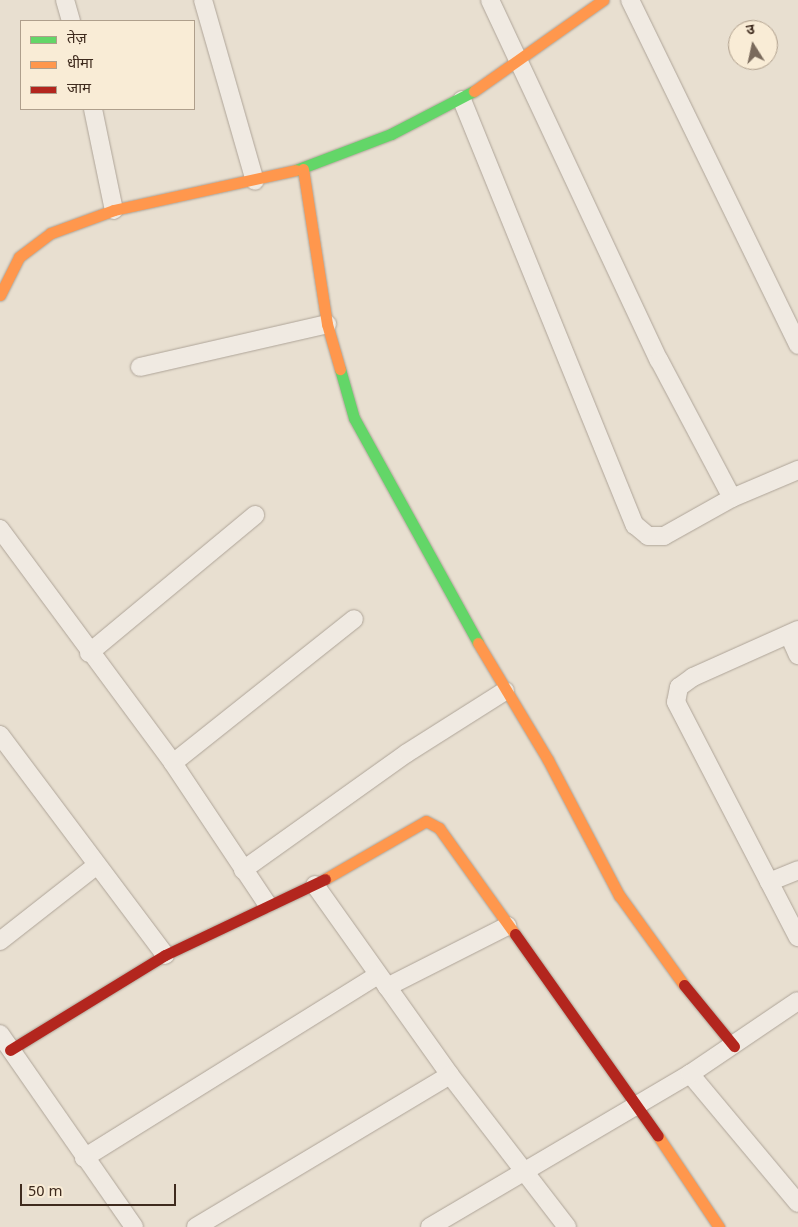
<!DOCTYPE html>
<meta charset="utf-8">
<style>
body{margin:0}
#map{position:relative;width:798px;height:1227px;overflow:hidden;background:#e8dfd0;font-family:Georgia,"Noto Sans Devanagari",serif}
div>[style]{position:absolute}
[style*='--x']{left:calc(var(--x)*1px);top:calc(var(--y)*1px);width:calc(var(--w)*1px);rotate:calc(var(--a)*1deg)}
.roads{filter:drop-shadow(0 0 1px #aea498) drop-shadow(0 0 1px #aea498)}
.street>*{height:18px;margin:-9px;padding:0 9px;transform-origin:9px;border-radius:9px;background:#f0eae2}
.fast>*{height:11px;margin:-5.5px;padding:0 5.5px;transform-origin:5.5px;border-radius:5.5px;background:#63d668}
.slow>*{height:11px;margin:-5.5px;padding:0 5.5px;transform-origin:5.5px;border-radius:5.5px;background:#ff974d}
.jam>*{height:11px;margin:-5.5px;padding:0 5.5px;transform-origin:5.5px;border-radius:5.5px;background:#b3261e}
span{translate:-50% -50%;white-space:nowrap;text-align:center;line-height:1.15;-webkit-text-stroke:4.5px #f9ecd6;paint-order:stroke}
.legend{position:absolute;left:20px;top:20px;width:175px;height:90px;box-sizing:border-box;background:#f9ecd6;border:1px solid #af9f8c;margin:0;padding:6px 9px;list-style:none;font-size:15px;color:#3f2b1e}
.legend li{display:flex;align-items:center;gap:10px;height:25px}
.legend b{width:25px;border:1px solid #af9f8c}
.north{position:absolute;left:728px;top:20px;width:50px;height:50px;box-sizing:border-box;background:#f9ecd6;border:1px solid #af9f8c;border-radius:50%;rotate:350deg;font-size:14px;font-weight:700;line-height:20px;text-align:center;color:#3f2b1e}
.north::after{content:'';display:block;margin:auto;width:18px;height:22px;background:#7a6a5c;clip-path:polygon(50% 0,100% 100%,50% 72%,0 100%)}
.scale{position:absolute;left:20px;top:1184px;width:156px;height:22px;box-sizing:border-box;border:2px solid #3f2b1e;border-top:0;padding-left:6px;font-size:15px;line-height:18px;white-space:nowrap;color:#3f2b1e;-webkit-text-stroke:4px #f9ecd6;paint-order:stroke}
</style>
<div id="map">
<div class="roads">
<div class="street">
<div style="--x:65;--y:0;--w:22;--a:74"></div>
<div style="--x:203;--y:0;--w:188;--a:74"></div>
<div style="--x:490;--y:0;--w:398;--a:64.9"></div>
<div style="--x:659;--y:360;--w:156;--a:62.1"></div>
<div style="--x:630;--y:0;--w:384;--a:64"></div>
<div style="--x:462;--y:100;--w:459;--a:67.9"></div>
<div style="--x:635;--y:525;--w:17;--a:40"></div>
<div style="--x:648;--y:536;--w:16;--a:0"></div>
<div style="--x:664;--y:536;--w:78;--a:-29.2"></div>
<div style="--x:732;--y:498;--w:72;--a:-23"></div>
<div style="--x:93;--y:109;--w:103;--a:78.3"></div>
<div style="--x:140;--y:367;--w:192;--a:-12.9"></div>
<div style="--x:0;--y:529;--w:291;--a:53.5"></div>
<div style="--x:173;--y:763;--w:169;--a:56.3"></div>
<div style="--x:798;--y:630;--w:115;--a:155.9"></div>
<div style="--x:693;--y:677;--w:17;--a:144"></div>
<div style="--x:679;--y:687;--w:15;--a:101"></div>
<div style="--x:676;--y:702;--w:265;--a:62.6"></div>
<div style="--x:789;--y:635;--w:22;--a:66"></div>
<div style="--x:89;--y:653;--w:216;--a:-39.7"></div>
<div style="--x:0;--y:735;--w:275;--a:53.1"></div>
<div style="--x:173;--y:763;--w:231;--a:-38.5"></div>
<div style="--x:243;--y:870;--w:201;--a:-35.5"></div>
<div style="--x:407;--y:753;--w:116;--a:-32.3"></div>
<div style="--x:769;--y:882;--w:31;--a:-22"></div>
<div style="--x:315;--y:885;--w:233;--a:54.6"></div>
<div style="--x:450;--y:1075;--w:192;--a:52.4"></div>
<div style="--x:0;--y:941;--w:123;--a:-38.1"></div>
<div style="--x:387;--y:987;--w:135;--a:-26.9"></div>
<div style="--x:0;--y:1034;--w:235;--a:55.2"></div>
<div style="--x:690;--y:1074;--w:168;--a:50.1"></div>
<div style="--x:84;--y:1158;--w:346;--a:-31.9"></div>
<div style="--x:196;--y:1227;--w:296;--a:-30.9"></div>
<div style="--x:430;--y:1227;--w:302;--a:-30.5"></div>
<div style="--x:690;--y:1074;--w:130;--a:-34.1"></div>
</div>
<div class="fast">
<div style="--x:296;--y:170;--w:102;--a:-20.8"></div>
<div style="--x:391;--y:134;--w:93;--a:-27.4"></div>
<div style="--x:340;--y:369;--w:51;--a:74.1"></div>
<div style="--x:354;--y:418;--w:257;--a:61.1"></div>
</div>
<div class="slow">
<div style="--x:474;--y:91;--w:158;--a:-35.2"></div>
<div style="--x:303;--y:169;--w:157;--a:81.2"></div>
<div style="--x:327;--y:324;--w:47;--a:73.9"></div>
<div style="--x:0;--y:295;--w:42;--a:-63.4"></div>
<div style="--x:19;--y:257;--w:40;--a:-37"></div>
<div style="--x:51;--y:233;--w:67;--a:-20.1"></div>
<div style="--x:114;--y:210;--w:186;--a:-12.4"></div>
<div style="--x:478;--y:643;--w:136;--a:59.1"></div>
<div style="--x:548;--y:760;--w:153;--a:62.3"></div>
<div style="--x:619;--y:895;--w:111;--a:54.2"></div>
<div style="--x:325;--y:879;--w:116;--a:-29.9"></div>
<div style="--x:426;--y:821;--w:15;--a:28"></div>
<div style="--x:439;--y:828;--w:130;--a:54.4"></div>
<div style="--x:658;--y:1136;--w:110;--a:56.2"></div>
</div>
<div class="jam">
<div style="--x:515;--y:934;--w:247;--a:54.7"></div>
<div style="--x:684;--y:985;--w:79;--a:50.7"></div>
<div style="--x:10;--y:1050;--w:182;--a:-31.5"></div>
<div style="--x:165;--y:955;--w:177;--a:-25.4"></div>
</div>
</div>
<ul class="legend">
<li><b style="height:6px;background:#63d668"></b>तेज़</li>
<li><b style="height:6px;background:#ff974d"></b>धीमा</li>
<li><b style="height:6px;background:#b3261e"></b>जाम</li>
</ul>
<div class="north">उ</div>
<div class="scale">50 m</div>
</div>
